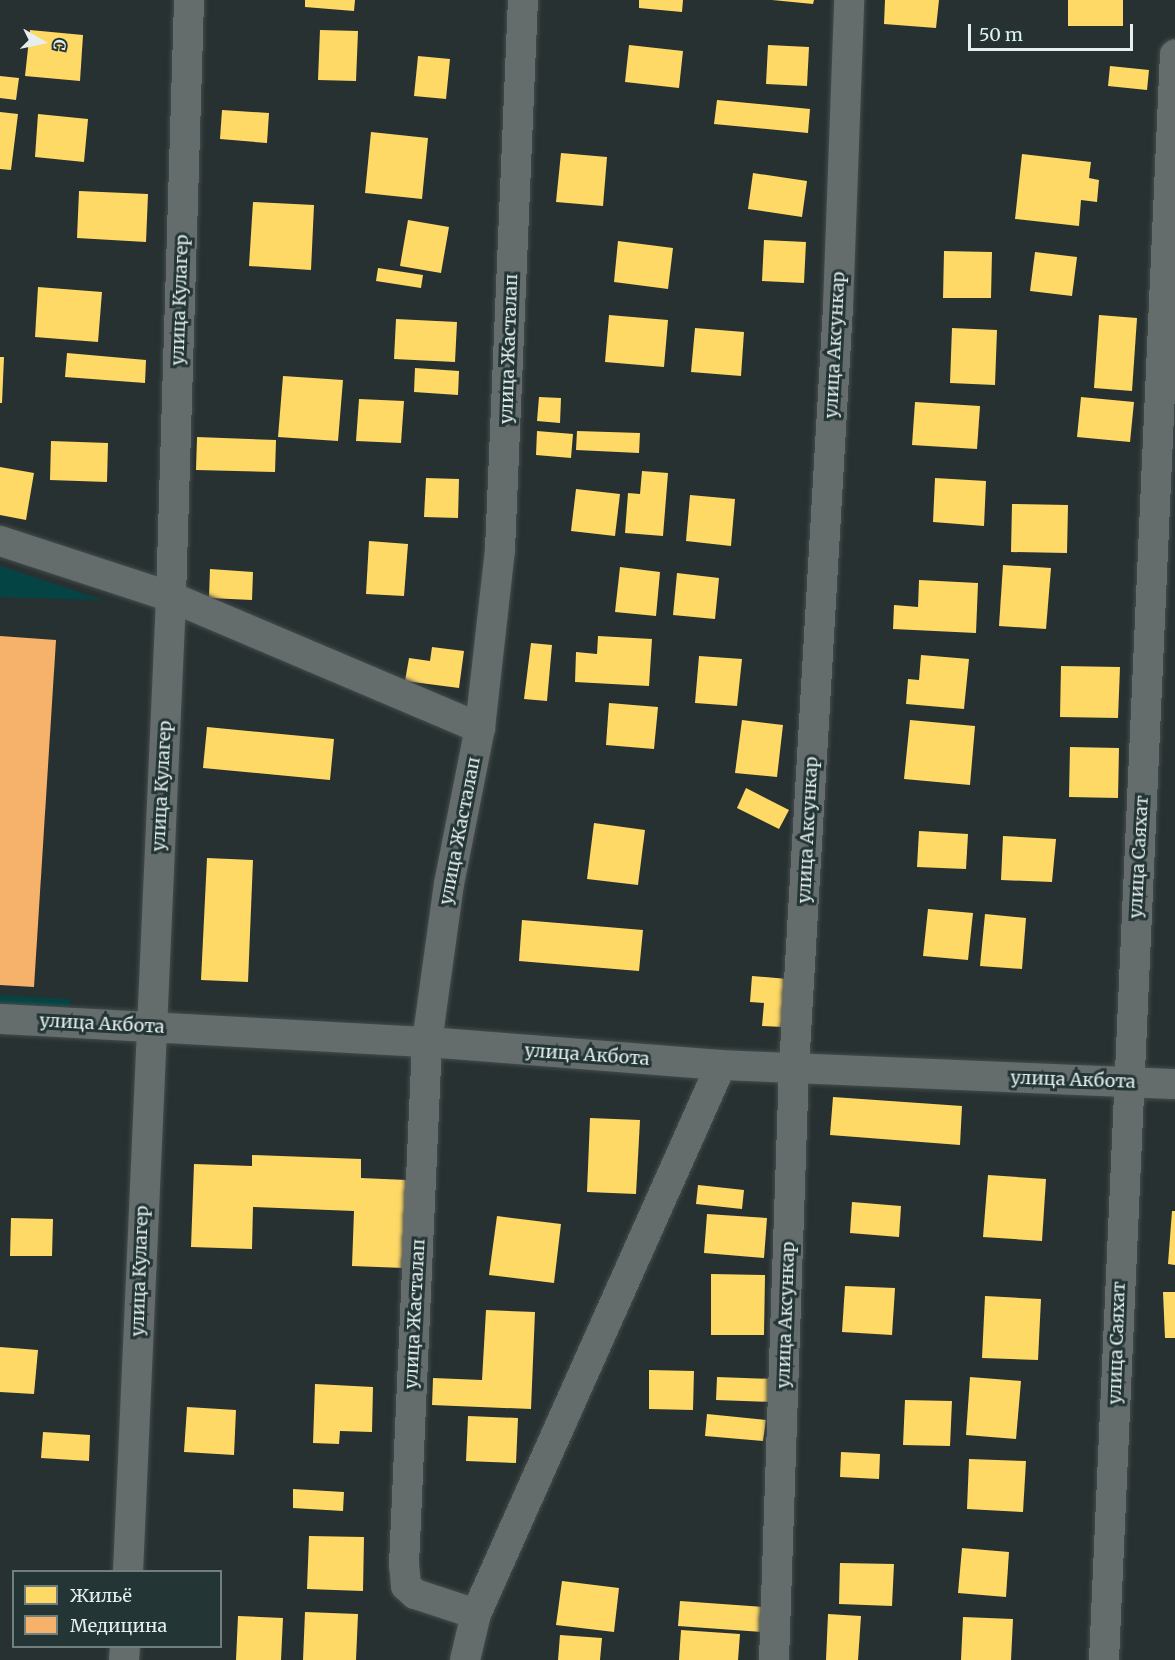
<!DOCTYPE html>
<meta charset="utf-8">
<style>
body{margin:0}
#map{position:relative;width:1175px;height:1660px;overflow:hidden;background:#283131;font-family:Merriweather,serif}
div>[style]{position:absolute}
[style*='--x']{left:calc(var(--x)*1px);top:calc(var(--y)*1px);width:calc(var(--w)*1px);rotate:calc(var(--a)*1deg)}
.green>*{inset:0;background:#054444}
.homes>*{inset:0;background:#ffd966}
.health>*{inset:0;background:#f6b26b}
.roads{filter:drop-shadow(0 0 2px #444c4c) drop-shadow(0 0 2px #444c4c)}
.minor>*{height:30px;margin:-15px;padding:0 15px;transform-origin:15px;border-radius:15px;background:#656c6c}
span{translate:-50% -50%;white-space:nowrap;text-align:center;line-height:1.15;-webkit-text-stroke:6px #243535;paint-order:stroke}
.street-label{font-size:18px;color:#e5efef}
.legend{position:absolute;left:12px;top:1570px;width:210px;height:78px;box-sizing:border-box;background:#243535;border:2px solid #717f7f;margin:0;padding:8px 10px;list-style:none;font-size:18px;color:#e5efef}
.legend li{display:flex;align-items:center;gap:12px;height:30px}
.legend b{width:30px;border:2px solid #717f7f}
.north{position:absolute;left:12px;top:12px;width:60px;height:60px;-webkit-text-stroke:4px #243535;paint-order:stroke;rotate:99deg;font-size:16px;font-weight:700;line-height:24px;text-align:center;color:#e5efef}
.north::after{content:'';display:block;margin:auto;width:21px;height:27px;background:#e5efef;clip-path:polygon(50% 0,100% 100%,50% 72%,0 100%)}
.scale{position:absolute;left:968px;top:24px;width:165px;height:27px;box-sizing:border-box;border:3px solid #e5efef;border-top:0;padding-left:8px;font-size:18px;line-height:21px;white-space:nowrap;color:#e5efef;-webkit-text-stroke:4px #243535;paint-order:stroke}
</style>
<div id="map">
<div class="green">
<div style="clip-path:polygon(0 566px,102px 600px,0 597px)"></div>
<div style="clip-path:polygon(0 995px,70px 999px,69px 1011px,0 1006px)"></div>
</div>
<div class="homes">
<div style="clip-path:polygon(305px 0,355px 0,354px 11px,305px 7px)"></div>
<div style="clip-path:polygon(639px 0,683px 0,682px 12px,639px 8px)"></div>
<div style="clip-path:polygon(772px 0,814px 0,813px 4px)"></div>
<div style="clip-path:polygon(885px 0,939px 0,936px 28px,884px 24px)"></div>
<div style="clip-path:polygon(1068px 0,1123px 0,1123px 26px,1068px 26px)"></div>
<div style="clip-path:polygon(30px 30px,83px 35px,80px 81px,25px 76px)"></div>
<div style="clip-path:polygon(320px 30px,358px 31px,356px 81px,318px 80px)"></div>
<div style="clip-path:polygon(629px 45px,683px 51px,679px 88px,625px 82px)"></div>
<div style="clip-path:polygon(768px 45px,809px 47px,807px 86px,766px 84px)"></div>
<div style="clip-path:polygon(418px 56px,450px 59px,446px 99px,414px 96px)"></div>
<div style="clip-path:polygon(1110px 66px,1149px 70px,1147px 90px,1108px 86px)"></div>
<div style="clip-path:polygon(0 76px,19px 78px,16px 100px,0 98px)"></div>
<div style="clip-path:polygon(717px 100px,810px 109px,808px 133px,714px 124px)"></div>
<div style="clip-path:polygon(222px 110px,269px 113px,267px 143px,220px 139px)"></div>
<div style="clip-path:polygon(0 112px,18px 114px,11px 170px,0 169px)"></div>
<div style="clip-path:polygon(38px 114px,88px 119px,84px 162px,35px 157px)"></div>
<div style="clip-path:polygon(371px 132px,428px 138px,422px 199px,365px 193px)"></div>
<div style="clip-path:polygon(561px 153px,607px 157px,603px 206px,556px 202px)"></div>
<div style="clip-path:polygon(1022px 154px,1091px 162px,1089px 178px,1099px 180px,1097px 202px,1081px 200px,1079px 226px,1015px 219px)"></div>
<div style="clip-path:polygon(753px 173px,807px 181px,802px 217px,748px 209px)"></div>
<div style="clip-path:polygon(79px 191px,148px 194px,146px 242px,77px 238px)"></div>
<div style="clip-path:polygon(253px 202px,314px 205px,311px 270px,249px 266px)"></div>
<div style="clip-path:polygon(408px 220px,449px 227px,441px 273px,400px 266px)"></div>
<div style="clip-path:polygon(764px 240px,806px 242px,804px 283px,762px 281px)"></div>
<div style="clip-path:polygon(618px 241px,673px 248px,668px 289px,614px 282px)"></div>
<div style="clip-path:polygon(944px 251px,992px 252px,991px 298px,943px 298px)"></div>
<div style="clip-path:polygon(1035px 252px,1077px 257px,1072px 296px,1030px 291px)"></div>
<div style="clip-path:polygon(378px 268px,423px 275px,421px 288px,376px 281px)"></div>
<div style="clip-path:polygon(38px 287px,102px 292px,98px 342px,35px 337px)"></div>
<div style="clip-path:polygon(609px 315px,668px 320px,664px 367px,605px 362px)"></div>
<div style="clip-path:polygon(1099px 315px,1137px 318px,1132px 391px,1094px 388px)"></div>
<div style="clip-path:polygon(396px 319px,457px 322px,455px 362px,394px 359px)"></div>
<div style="clip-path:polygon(695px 328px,744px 332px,741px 376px,691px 372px)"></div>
<div style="clip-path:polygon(952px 328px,997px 330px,995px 385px,950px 383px)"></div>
<div style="clip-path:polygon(67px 353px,146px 360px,145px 383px,65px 377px)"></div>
<div style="clip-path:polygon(0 357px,4px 357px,2px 403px,0 403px)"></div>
<div style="clip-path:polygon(415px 368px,459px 371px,458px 395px,414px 392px)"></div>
<div style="clip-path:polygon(283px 376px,343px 380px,338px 441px,278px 437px)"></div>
<div style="clip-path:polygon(539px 397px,561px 398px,560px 423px,537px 421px)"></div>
<div style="clip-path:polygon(1081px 397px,1134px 402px,1130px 442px,1077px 437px)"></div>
<div style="clip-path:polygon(359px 399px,404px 401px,401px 443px,356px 441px)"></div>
<div style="clip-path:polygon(915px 402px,980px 406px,977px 449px,912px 445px)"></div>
<div style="clip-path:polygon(537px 431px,573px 434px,571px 458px,536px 455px)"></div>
<div style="clip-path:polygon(577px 431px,640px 433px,639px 453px,576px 450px)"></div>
<div style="clip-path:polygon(197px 437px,276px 440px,275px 472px,196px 470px)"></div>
<div style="clip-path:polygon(51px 441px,108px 443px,107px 482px,50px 480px)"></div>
<div style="clip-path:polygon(0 467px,34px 473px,26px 520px,0 515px)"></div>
<div style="clip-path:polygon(642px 471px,668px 473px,663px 536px,625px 533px,628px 493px,640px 494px)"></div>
<div style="clip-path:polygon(426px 478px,459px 479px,458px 518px,424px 517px)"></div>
<div style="clip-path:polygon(935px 478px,986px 481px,984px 526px,933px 522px)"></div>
<div style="clip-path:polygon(576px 489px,620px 494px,615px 536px,571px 531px)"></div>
<div style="clip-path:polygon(690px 495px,735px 499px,731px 546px,686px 541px)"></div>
<div style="clip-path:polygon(1012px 504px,1068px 505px,1067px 553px,1011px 552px)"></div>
<div style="clip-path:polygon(369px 541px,408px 544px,404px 596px,366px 594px)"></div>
<div style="clip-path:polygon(1003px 565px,1051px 568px,1046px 629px,999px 626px)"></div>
<div style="clip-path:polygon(620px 567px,660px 572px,656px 616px,615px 612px)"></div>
<div style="clip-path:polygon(210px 569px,253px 572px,252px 600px,209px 598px)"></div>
<div style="clip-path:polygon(677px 573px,719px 578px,715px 619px,673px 615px)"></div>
<div style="clip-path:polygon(919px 580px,978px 583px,976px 633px,893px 629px,894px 605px,918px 607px)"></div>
<div style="clip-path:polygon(598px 636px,652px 639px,649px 686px,575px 682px,576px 652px,597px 654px)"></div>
<div style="clip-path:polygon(531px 643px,552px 645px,547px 701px,524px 699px)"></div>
<div style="clip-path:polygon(432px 647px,464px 651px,459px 688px,405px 681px,409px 658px,430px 661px)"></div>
<div style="clip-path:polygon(921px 655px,969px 659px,964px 709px,906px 704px,908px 679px,919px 680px)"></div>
<div style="clip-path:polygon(699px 656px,742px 659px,737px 706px,695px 703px)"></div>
<div style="clip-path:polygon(1061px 666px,1120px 667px,1118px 718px,1060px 717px)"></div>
<div style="clip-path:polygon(609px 703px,658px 707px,654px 749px,606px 745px)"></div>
<div style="clip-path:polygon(742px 720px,783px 725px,777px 777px,735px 773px)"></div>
<div style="clip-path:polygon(910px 720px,975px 726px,970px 785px,904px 779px)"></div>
<div style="clip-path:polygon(207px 727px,334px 739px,330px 780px,203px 768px)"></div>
<div style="clip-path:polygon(1070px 747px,1119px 748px,1118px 798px,1069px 797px)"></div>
<div style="clip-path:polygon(746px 788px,789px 810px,779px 829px,737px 808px)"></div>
<div style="clip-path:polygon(594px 823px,645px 830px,638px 885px,587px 879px)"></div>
<div style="clip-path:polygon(919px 831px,968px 834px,966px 869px,917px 867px)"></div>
<div style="clip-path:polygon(1003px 836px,1056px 839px,1052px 882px,1001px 880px)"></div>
<div style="clip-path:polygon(207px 858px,253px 860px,248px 982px,201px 980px)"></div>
<div style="clip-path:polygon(928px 909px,973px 913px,968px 960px,923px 956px)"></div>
<div style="clip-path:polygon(985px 914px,1026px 918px,1022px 969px,980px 966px)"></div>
<div style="clip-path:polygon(522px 920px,643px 930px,639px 971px,519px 961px)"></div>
<div style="clip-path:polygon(752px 976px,788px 979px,784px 1027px,762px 1026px,764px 1003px,750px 1002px)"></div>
<div style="clip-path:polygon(833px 1097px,962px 1106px,960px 1145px,830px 1135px)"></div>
<div style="clip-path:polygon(590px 1118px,640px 1120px,636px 1194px,587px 1192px)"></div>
<div style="clip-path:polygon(252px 1155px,361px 1159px,361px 1178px,407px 1180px,404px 1268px,352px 1266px,354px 1211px,253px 1207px,252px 1249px,191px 1247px,194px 1164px,252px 1166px)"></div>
<div style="clip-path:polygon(988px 1175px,1046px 1179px,1042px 1241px,983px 1237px)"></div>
<div style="clip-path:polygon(698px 1185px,744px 1190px,742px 1209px,696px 1204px)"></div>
<div style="clip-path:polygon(852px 1202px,901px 1206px,899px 1237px,850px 1233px)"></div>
<div style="clip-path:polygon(1172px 1211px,1175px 1211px,1175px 1265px,1168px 1264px)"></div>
<div style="clip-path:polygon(707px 1214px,767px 1218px,764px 1258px,704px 1253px)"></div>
<div style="clip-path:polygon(497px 1216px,561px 1224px,554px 1283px,489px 1275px)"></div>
<div style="clip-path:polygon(11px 1218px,53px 1219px,52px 1256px,10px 1256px)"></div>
<div style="clip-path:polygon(711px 1274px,765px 1275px,764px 1335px,711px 1335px)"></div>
<div style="clip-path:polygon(845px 1286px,895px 1288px,892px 1335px,842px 1332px)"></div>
<div style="clip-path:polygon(1163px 1292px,1175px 1292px,1175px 1338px,1165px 1338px)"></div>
<div style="clip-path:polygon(985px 1296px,1041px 1299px,1038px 1360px,982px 1358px)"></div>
<div style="clip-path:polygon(486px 1310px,535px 1312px,531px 1409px,432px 1405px,433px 1378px,482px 1380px)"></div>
<div style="clip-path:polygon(0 1347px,38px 1350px,34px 1394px,0 1392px)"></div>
<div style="clip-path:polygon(649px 1370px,694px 1371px,693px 1410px,649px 1409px)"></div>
<div style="clip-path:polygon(717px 1377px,773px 1379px,773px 1402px,716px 1400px)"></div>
<div style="clip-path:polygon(970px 1377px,1021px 1381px,1016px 1439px,966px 1435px)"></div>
<div style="clip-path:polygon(315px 1384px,373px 1387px,372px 1432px,340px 1431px,339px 1444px,313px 1443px)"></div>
<div style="clip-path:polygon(905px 1400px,952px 1401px,950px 1446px,903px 1445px)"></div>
<div style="clip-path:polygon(187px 1407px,236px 1410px,234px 1455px,184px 1452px)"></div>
<div style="clip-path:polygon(707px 1414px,766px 1420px,763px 1441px,705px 1436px)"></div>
<div style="clip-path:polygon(468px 1416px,518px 1418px,516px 1463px,466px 1461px)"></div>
<div style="clip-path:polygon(43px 1432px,90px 1435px,89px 1461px,41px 1458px)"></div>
<div style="clip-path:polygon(841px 1452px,880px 1454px,879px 1479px,840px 1477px)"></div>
<div style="clip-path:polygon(969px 1459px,1026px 1461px,1023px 1512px,967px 1509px)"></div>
<div style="clip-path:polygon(293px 1489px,344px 1492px,343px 1511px,293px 1508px)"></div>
<div style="clip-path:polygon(309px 1536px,364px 1537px,363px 1591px,307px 1589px)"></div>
<div style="clip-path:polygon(962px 1548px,1009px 1552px,1006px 1597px,958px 1593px)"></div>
<div style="clip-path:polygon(840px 1563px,894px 1564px,892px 1606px,839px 1604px)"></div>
<div style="clip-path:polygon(562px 1581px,619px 1588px,614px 1632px,556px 1625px)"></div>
<div style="clip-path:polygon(680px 1601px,764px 1607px,762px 1632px,678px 1626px)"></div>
<div style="clip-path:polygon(305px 1612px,358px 1614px,356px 1660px,303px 1660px)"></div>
<div style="clip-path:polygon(828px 1614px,861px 1616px,858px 1660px,826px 1660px)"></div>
<div style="clip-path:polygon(238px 1616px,283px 1618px,281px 1660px,236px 1660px)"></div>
<div style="clip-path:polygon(963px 1617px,1013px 1619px,1011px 1660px,961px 1660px)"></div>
<div style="clip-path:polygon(681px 1630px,740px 1634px,738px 1660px,679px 1660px)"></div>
<div style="clip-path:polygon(560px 1635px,602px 1638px,600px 1660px,558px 1660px)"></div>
</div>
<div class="health">
<div style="clip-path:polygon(0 636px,56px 640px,34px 987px,0 985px)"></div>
</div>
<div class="roads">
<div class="minor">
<div style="--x:0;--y:541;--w:180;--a:18.1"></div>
<div style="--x:171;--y:597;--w:336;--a:23"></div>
<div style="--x:0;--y:1019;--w:428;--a:3.1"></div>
<div style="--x:427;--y:1042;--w:295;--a:4.5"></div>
<div style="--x:721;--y:1065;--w:454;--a:2.4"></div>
<div style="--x:128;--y:1572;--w:976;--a:-87.47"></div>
<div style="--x:171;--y:597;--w:597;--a:-88.27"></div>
<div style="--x:476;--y:1614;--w:64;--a:-161.8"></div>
<div style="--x:415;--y:1594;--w:12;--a:-138"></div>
<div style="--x:406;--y:1586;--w:21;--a:-95"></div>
<div style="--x:404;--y:1565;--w:524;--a:-87.48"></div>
<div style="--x:427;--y:1042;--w:160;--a:-82.1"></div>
<div style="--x:449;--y:884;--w:159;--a:-78.8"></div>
<div style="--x:480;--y:728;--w:179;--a:-83.6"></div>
<div style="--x:500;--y:550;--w:550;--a:-87.61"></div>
<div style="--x:124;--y:1660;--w:14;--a:-86"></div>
<div style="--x:465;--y:1660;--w:47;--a:-76.6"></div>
<div style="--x:476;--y:1614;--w:601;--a:-65.95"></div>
<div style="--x:774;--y:1660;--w:592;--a:-88.07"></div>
<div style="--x:794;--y:1068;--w:762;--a:-86.69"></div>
<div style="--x:838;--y:307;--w:307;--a:-87.9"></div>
<div style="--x:1104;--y:1660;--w:1607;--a:-87.47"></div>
</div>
</div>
<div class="street-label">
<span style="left:180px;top:300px;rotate:-88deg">улица Кулагер</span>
<span style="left:835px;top:345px;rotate:-87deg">улица Аксункар</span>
<span style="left:509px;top:349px;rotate:-88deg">улица Жасталап</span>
<span style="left:162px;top:786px;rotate:-87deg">улица Кулагер</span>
<span style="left:808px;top:830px;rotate:-87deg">улица Аксункар</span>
<span style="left:460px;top:831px;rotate:-79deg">улица Жасталап</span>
<span style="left:1139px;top:857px;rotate:-87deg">улица Саяхат</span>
<span style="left:102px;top:1024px;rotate:3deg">улица Акбота</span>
<span style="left:587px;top:1055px;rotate:4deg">улица Акбота</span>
<span style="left:1073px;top:1080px;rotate:2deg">улица Акбота</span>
<span style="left:140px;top:1271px;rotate:-88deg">улица Кулагер</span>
<span style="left:415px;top:1314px;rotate:-87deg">улица Жасталап</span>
<span style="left:786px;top:1315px;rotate:-88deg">улица Аксункар</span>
<span style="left:1117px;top:1343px;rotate:-88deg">улица Саяхат</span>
</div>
<ul class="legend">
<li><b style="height:16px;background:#ffd966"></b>Жильё</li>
<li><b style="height:16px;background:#f6b26b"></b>Медицина</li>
</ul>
<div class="north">С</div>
<div class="scale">50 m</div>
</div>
